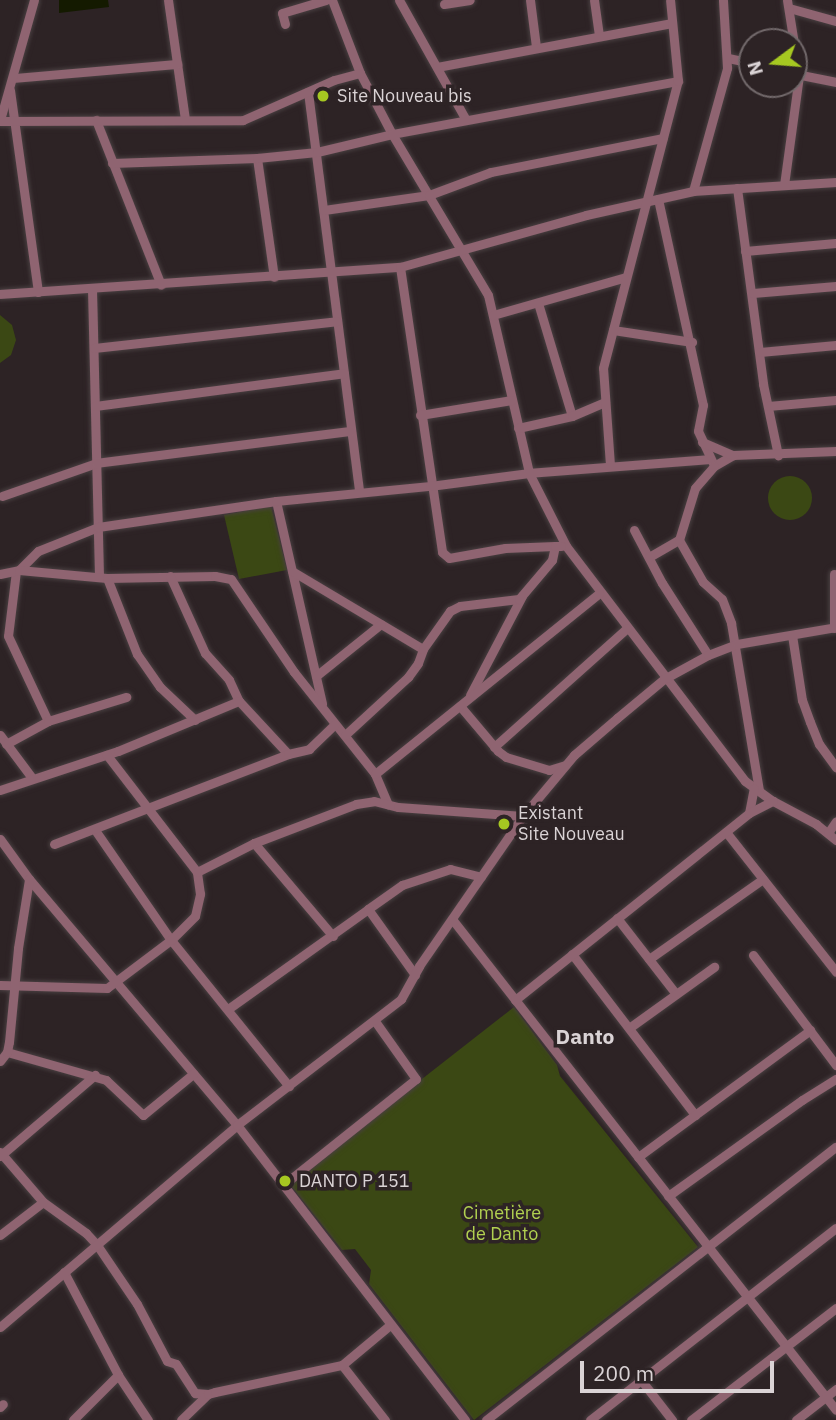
<!DOCTYPE html>
<meta charset="utf-8">
<style>
body{margin:0}
#map{position:relative;width:836px;height:1420px;overflow:hidden;background:#2d2325;font-family:"IBM Plex Sans",sans-serif}
div>[style]{position:absolute}
[style*='--x']{left:calc(var(--x)*1px);top:calc(var(--y)*1px);width:calc(var(--w)*1px);rotate:calc(var(--a)*1deg)}
.green>*{inset:0;background:#3b4814}
.round{border-radius:50%}
.water>*{inset:0;background:#141a00}
.roads{filter:drop-shadow(0 0 2px #493f41) drop-shadow(0 0 2px #493f41)}
.minor>*{height:9px;margin:-4.5px;padding:0 4.5px;transform-origin:4.5px;border-radius:4.5px;background:#8f6471}
.dots>*{width:19px;height:19px;translate:-50% -50%;box-sizing:border-box;border:4px solid #2d2325;border-radius:50%}
span{translate:-50% -50%;white-space:nowrap;text-align:center;line-height:1.15;-webkit-text-stroke:7px #2d2325;paint-order:stroke}
.poi-label{font-size:18px;color:#dad3d5}
.left{translate:0 -50%;text-align:left}
.park-label{font-size:18px;color:#b1d050}
.quarter-label{font-size:21px;color:#dad3d5;font-weight:700}
.north{position:absolute;left:738px;top:28px;width:70px;height:70px;box-sizing:border-box;background:#2d2325;border:2px solid #72696b;border-radius:50%;rotate:254deg;font-size:19px;font-weight:700;line-height:28px;text-align:center;color:#dad3d5}
.north::after{content:'';display:block;margin:auto;width:24px;height:32px;background:#a6c821;clip-path:polygon(50% 0,100% 100%,50% 72%,0 100%)}
.scale{position:absolute;left:580px;top:1361px;width:194px;height:32px;box-sizing:border-box;border:4px solid #dad3d5;border-top:0;padding-left:9px;font-size:21px;line-height:24px;white-space:nowrap;color:#dad3d5;-webkit-text-stroke:5px #2d2325;paint-order:stroke}
</style>
<div id="map">
<div class="green">
<div style="clip-path:polygon(0 315px,12px 325px,16px 340px,11px 355px,0 363px)"></div>
<div class="round" style="left:768px;top:476px;width:44px;height:44px"></div>
<div style="clip-path:polygon(271px 506px,287px 570px,239px 579px,224px 515px)"></div>
<div style="clip-path:polygon(514px 1007px,557px 1065px,560px 1076px,698px 1247px,474px 1420px,369px 1284px,371px 1270px,355px 1249px,342px 1250px,289px 1183px)"></div>
</div>
<div class="water">
<div style="clip-path:polygon(59px 0,108px 0,109px 7px,59px 13px)"></div>
</div>
<div class="roads">
<div class="minor">
<div style="--x:168;--y:0;--w:121;--a:81.9"></div>
<div style="--x:332;--y:0;--w:78;--a:69"></div>
<div style="--x:360;--y:73;--w:69;--a:62.3"></div>
<div style="--x:392;--y:134;--w:187;--a:59.2"></div>
<div style="--x:488;--y:295;--w:183;--a:77"></div>
<div style="--x:529;--y:473;--w:82;--a:63.1"></div>
<div style="--x:566;--y:546;--w:295;--a:52.7"></div>
<div style="--x:745;--y:781;--w:34;--a:36"></div>
<div style="--x:773;--y:801;--w:49;--a:28.1"></div>
<div style="--x:816;--y:824;--w:26;--a:39"></div>
<div style="--x:399;--y:0;--w:137;--a:60.8"></div>
<div style="--x:530;--y:0;--w:47;--a:82.7"></div>
<div style="--x:594;--y:0;--w:36;--a:82"></div>
<div style="--x:444;--y:4;--w:26;--a:-9"></div>
<div style="--x:789;--y:8;--w:49;--a:15.5"></div>
<div style="--x:285;--y:24;--w:11;--a:-105"></div>
<div style="--x:282;--y:13;--w:46;--a:-16.5"></div>
<div style="--x:728;--y:58;--w:25;--a:12"></div>
<div style="--x:437;--y:67;--w:239;--a:-10.6"></div>
<div style="--x:796;--y:74;--w:41;--a:11.3"></div>
<div style="--x:14;--y:78;--w:164;--a:-4.9"></div>
<div style="--x:10;--y:90;--w:204;--a:82.1"></div>
<div style="--x:308;--y:92;--w:403;--a:82.7"></div>
<div style="--x:0;--y:120;--w:125;--a:-74.2"></div>
<div style="--x:96;--y:120;--w:177;--a:68.5"></div>
<div style="--x:0;--y:121;--w:243;--a:-0.2"></div>
<div style="--x:243;--y:120;--w:99;--a:-23.7"></div>
<div style="--x:334;--y:80;--w:27;--a:-15"></div>
<div style="--x:257;--y:158;--w:120;--a:81.9"></div>
<div style="--x:112;--y:163;--w:145;--a:-2"></div>
<div style="--x:257;--y:158;--w:60;--a:-5.7"></div>
<div style="--x:317;--y:152;--w:77;--a:-13.5"></div>
<div style="--x:392;--y:134;--w:291;--a:-10.5"></div>
<div style="--x:784;--y:185;--w:111;--a:-82.2"></div>
<div style="--x:799;--y:75;--w:76;--a:-99.1"></div>
<div style="--x:737;--y:188;--w:198;--a:82.4"></div>
<div style="--x:763;--y:384;--w:73;--a:78.1"></div>
<div style="--x:693;--y:191;--w:128;--a:-74.5"></div>
<div style="--x:727;--y:68;--w:68;--a:-93.4"></div>
<div style="--x:658;--y:199;--w:211;--a:77.7"></div>
<div style="--x:703;--y:405;--w:26;--a:101"></div>
<div style="--x:698;--y:431;--w:38;--a:65"></div>
<div style="--x:714;--y:466;--w:22;--a:-30"></div>
<div style="--x:733;--y:455;--w:103;--a:-2.2"></div>
<div style="--x:324;--y:210;--w:106;--a:-8.1"></div>
<div style="--x:429;--y:195;--w:66;--a:-20.4"></div>
<div style="--x:491;--y:172;--w:175;--a:-11.2"></div>
<div style="--x:745;--y:251;--w:91;--a:-5"></div>
<div style="--x:400;--y:267;--w:288;--a:81.6"></div>
<div style="--x:442;--y:552;--w:9;--a:41"></div>
<div style="--x:449;--y:558;--w:57;--a:-10.1"></div>
<div style="--x:505;--y:548;--w:50;--a:-2.3"></div>
<div style="--x:92;--y:289;--w:287;--a:88.6"></div>
<div style="--x:753;--y:293;--w:83;--a:-4.8"></div>
<div style="--x:0;--y:294;--w:401;--a:-3.9"></div>
<div style="--x:400;--y:267;--w:193;--a:-15.6"></div>
<div style="--x:586;--y:215;--w:110;--a:-12.6"></div>
<div style="--x:693;--y:191;--w:143;--a:-3.6"></div>
<div style="--x:538;--y:303;--w:118;--a:73.3"></div>
<div style="--x:493;--y:315;--w:138;--a:-15.9"></div>
<div style="--x:613;--y:330;--w:80;--a:8.6"></div>
<div style="--x:94;--y:348;--w:244;--a:-6.3"></div>
<div style="--x:760;--y:352;--w:76;--a:-5.3"></div>
<div style="--x:95;--y:406;--w:251;--a:-7.5"></div>
<div style="--x:768;--y:406;--w:68;--a:-5"></div>
<div style="--x:420;--y:415;--w:93;--a:-9.3"></div>
<div style="--x:518;--y:428;--w:55;--a:-12.5"></div>
<div style="--x:572;--y:416;--w:36;--a:-23"></div>
<div style="--x:702;--y:442;--w:34;--a:23"></div>
<div style="--x:610;--y:465;--w:97;--a:-94.1"></div>
<div style="--x:603;--y:368;--w:297;--a:-75.4"></div>
<div style="--x:678;--y:81;--w:81;--a:-95.6"></div>
<div style="--x:2;--y:496;--w:100;--a:-19.3"></div>
<div style="--x:96;--y:463;--w:257;--a:-7.2"></div>
<div style="--x:276;--y:501;--w:208;--a:77.2"></div>
<div style="--x:634;--y:530;--w:60;--a:62.2"></div>
<div style="--x:662;--y:583;--w:85;--a:57.4"></div>
<div style="--x:679;--y:540;--w:48;--a:60.3"></div>
<div style="--x:703;--y:582;--w:25;--a:42"></div>
<div style="--x:722;--y:599;--w:26;--a:69"></div>
<div style="--x:731;--y:623;--w:169;--a:80.5"></div>
<div style="--x:649;--y:557;--w:34;--a:-30"></div>
<div style="--x:679;--y:540;--w:54;--a:-72.9"></div>
<div style="--x:695;--y:488;--w:29;--a:-49"></div>
<div style="--x:19;--y:570;--w:27;--a:-45"></div>
<div style="--x:38;--y:551;--w:65;--a:-21.8"></div>
<div style="--x:98;--y:527;--w:180;--a:-8.3"></div>
<div style="--x:276;--y:501;--w:155;--a:-5.6"></div>
<div style="--x:430;--y:486;--w:100;--a:-7.5"></div>
<div style="--x:529;--y:473;--w:181;--a:-4.4"></div>
<div style="--x:16;--y:571;--w:65;--a:97"></div>
<div style="--x:8;--y:636;--w:94;--a:64.8"></div>
<div style="--x:292;--y:571;--w:152;--a:30.8"></div>
<div style="--x:0;--y:574;--w:19;--a:-12"></div>
<div style="--x:19;--y:570;--w:88;--a:5.2"></div>
<div style="--x:107;--y:578;--w:108;--a:-1.1"></div>
<div style="--x:215;--y:576;--w:16;--a:11"></div>
<div style="--x:231;--y:579;--w:112;--a:55.9"></div>
<div style="--x:294;--y:672;--w:130;--a:51.5"></div>
<div style="--x:375;--y:774;--w:33;--a:67"></div>
<div style="--x:834;--y:574;--w:54;--a:90"></div>
<div style="--x:170;--y:576;--w:85;--a:65.6"></div>
<div style="--x:205;--y:653;--w:36;--a:48"></div>
<div style="--x:229;--y:680;--w:23;--a:65"></div>
<div style="--x:239;--y:701;--w:72;--a:47.2"></div>
<div style="--x:107;--y:578;--w:82;--a:68.5"></div>
<div style="--x:137;--y:654;--w:40;--a:55.1"></div>
<div style="--x:160;--y:687;--w:48;--a:43.3"></div>
<div style="--x:792;--y:635;--w:66;--a:81.3"></div>
<div style="--x:802;--y:700;--w:23;--a:70"></div>
<div style="--x:810;--y:722;--w:24;--a:68"></div>
<div style="--x:819;--y:744;--w:29;--a:54"></div>
<div style="--x:316;--y:676;--w:83;--a:-38.7"></div>
<div style="--x:470;--y:695;--w:112;--a:-62.3"></div>
<div style="--x:460;--y:706;--w:59;--a:49.8"></div>
<div style="--x:498;--y:751;--w:10;--a:37"></div>
<div style="--x:506;--y:757;--w:45;--a:16.8"></div>
<div style="--x:549;--y:770;--w:17;--a:-17"></div>
<div style="--x:0;--y:735;--w:54;--a:53.3"></div>
<div style="--x:345;--y:735;--w:86;--a:-42.6"></div>
<div style="--x:408;--y:677;--w:17;--a:-54"></div>
<div style="--x:418;--y:663;--w:15;--a:-70"></div>
<div style="--x:423;--y:649;--w:47;--a:-54.6"></div>
<div style="--x:450;--y:611;--w:11;--a:-27"></div>
<div style="--x:460;--y:606;--w:59;--a:-6.8"></div>
<div style="--x:519;--y:599;--w:51;--a:-49.8"></div>
<div style="--x:552;--y:560;--w:14;--a:-78"></div>
<div style="--x:555;--y:546;--w:6;--a:0"></div>
<div style="--x:6;--y:744;--w:48;--a:-28.7"></div>
<div style="--x:48;--y:721;--w:82;--a:-17.1"></div>
<div style="--x:494;--y:747;--w:178;--a:-41.8"></div>
<div style="--x:375;--y:774;--w:288;--a:-38.9"></div>
<div style="--x:0;--y:790;--w:124;--a:-18.3"></div>
<div style="--x:118;--y:751;--w:131;--a:-22.5"></div>
<div style="--x:749;--y:813;--w:25;--a:-79"></div>
<div style="--x:95;--y:830;--w:134;--a:55.4"></div>
<div style="--x:171;--y:940;--w:188;--a:51.1"></div>
<div style="--x:726;--y:832;--w:178;--a:51.8"></div>
<div style="--x:828;--y:833;--w:14;--a:-56"></div>
<div style="--x:0;--y:839;--w:49;--a:54.1"></div>
<div style="--x:29;--y:879;--w:322;--a:49.8"></div>
<div style="--x:237;--y:1125;--w:373;--a:52.3"></div>
<div style="--x:254;--y:843;--w:122;--a:49.7"></div>
<div style="--x:54;--y:844;--w:251;--a:-21"></div>
<div style="--x:288;--y:754;--w:22;--a:-13"></div>
<div style="--x:309;--y:749;--w:35;--a:-44"></div>
<div style="--x:197;--y:872;--w:64;--a:-27"></div>
<div style="--x:254;--y:843;--w:109;--a:-20.9"></div>
<div style="--x:356;--y:804;--w:18;--a:-9"></div>
<div style="--x:374;--y:801;--w:25;--a:14"></div>
<div style="--x:398;--y:807;--w:125;--a:4.1"></div>
<div style="--x:368;--y:909;--w:42;--a:-35.2"></div>
<div style="--x:402;--y:885;--w:51;--a:-18.4"></div>
<div style="--x:450;--y:869;--w:32;--a:14"></div>
<div style="--x:617;--y:918;--w:96;--a:52.2"></div>
<div style="--x:452;--y:919;--w:623;--a:51.97"></div>
<div style="--x:572;--y:954;--w:203;--a:52.6"></div>
<div style="--x:753;--y:955;--w:138;--a:53"></div>
<div style="--x:649;--y:959;--w:139;--a:-35.1"></div>
<div style="--x:0;--y:985;--w:107;--a:1.6"></div>
<div style="--x:107;--y:988;--w:80;--a:-36.9"></div>
<div style="--x:171;--y:940;--w:34;--a:-45"></div>
<div style="--x:195;--y:916;--w:23;--a:-77"></div>
<div style="--x:200;--y:894;--w:22;--a:-98"></div>
<div style="--x:197;--y:872;--w:148;--a:-127.6"></div>
<div style="--x:515;--y:1000;--w:300;--a:-38.6"></div>
<div style="--x:749;--y:813;--w:27;--a:-27"></div>
<div style="--x:228;--y:1009;--w:172;--a:-35.5"></div>
<div style="--x:368;--y:909;--w:81;--a:54.5"></div>
<div style="--x:629;--y:1028;--w:105;--a:-35.7"></div>
<div style="--x:7;--y:1052;--w:103;--a:15.8"></div>
<div style="--x:106;--y:1080;--w:51;--a:43.4"></div>
<div style="--x:143;--y:1115;--w:65;--a:-39.4"></div>
<div style="--x:0;--y:1061;--w:11;--a:-52"></div>
<div style="--x:7;--y:1052;--w:10;--a:-79"></div>
<div style="--x:9;--y:1042;--w:94;--a:-84.5"></div>
<div style="--x:18;--y:948;--w:70;--a:-80.9"></div>
<div style="--x:0;--y:1152;--w:66;--a:49.3"></div>
<div style="--x:43;--y:1202;--w:53;--a:35.8"></div>
<div style="--x:86;--y:1233;--w:16;--a:47"></div>
<div style="--x:97;--y:1245;--w:71;--a:55.9"></div>
<div style="--x:137;--y:1304;--w:64;--a:62.2"></div>
<div style="--x:167;--y:1361;--w:9;--a:18"></div>
<div style="--x:176;--y:1364;--w:35;--a:57"></div>
<div style="--x:195;--y:1393;--w:13;--a:4"></div>
<div style="--x:0;--y:1156;--w:125;--a:-40.5"></div>
<div style="--x:638;--y:1157;--w:214;--a:-36.4"></div>
<div style="--x:283;--y:1185;--w:170;--a:-38.6"></div>
<div style="--x:416;--y:1079;--w:71;--a:-125.3"></div>
<div style="--x:668;--y:1196;--w:165;--a:-35.6"></div>
<div style="--x:802;--y:1100;--w:40;--a:-32"></div>
<div style="--x:0;--y:1235;--w:54;--a:-37.5"></div>
<div style="--x:64;--y:1272;--w:116;--a:62.3"></div>
<div style="--x:118;--y:1375;--w:54;--a:56.3"></div>
<div style="--x:0;--y:1327;--w:311;--a:-40.4"></div>
<div style="--x:237;--y:1125;--w:207;--a:-37.5"></div>
<div style="--x:401;--y:999;--w:38;--a:-61"></div>
<div style="--x:419;--y:966;--w:183;--a:-55.3"></div>
<div style="--x:523;--y:816;--w:80;--a:-50.1"></div>
<div style="--x:574;--y:755;--w:57;--a:-40.7"></div>
<div style="--x:617;--y:718;--w:61;--a:-39.7"></div>
<div style="--x:664;--y:679;--w:50;--a:-28.6"></div>
<div style="--x:708;--y:655;--w:31;--a:-21"></div>
<div style="--x:737;--y:644;--w:100;--a:-9.7"></div>
<div style="--x:342;--y:1365;--w:70;--a:52"></div>
<div style="--x:641;--y:1380;--w:51;--a:52.2"></div>
<div style="--x:0;--y:1407;--w:4;--a:-45"></div>
<div style="--x:73;--y:1420;--w:64;--a:-45"></div>
<div style="--x:181;--y:1420;--w:37;--a:-44"></div>
<div style="--x:208;--y:1394;--w:7;--a:-16"></div>
<div style="--x:215;--y:1392;--w:130;--a:-12"></div>
<div style="--x:342;--y:1365;--w:62;--a:-39.8"></div>
<div style="--x:486;--y:1420;--w:444;--a:-38"></div>
<div style="--x:590;--y:1420;--w:312;--a:-38"></div>
<div style="--x:691;--y:1420;--w:183;--a:-37.7"></div>
<div style="--x:796;--y:1420;--w:51;--a:-37.8"></div>
</div>
</div>
<div class="dots">
<div style="left:323px;top:96px;background:#a6c821"></div>
<div style="left:504px;top:824px;background:#a6c821"></div>
<div style="left:285px;top:1181px;background:#a6c821"></div>
</div>
<div class="poi-label">
<span class="left" style="left:337px;top:96px">Site Nouveau bis</span>
<span class="left" style="left:518px;top:824px">Existant<br>Site Nouveau</span>
<span class="left" style="left:299px;top:1181px">DANTO P 151</span>
</div>
<div class="park-label">
<span style="left:502px;top:1224px">Cimetière<br>de Danto</span>
</div>
<div class="quarter-label">
<span style="left:585px;top:1036px">Danto</span>
</div>
<div class="north">N</div>
<div class="scale">200 m</div>
</div>
